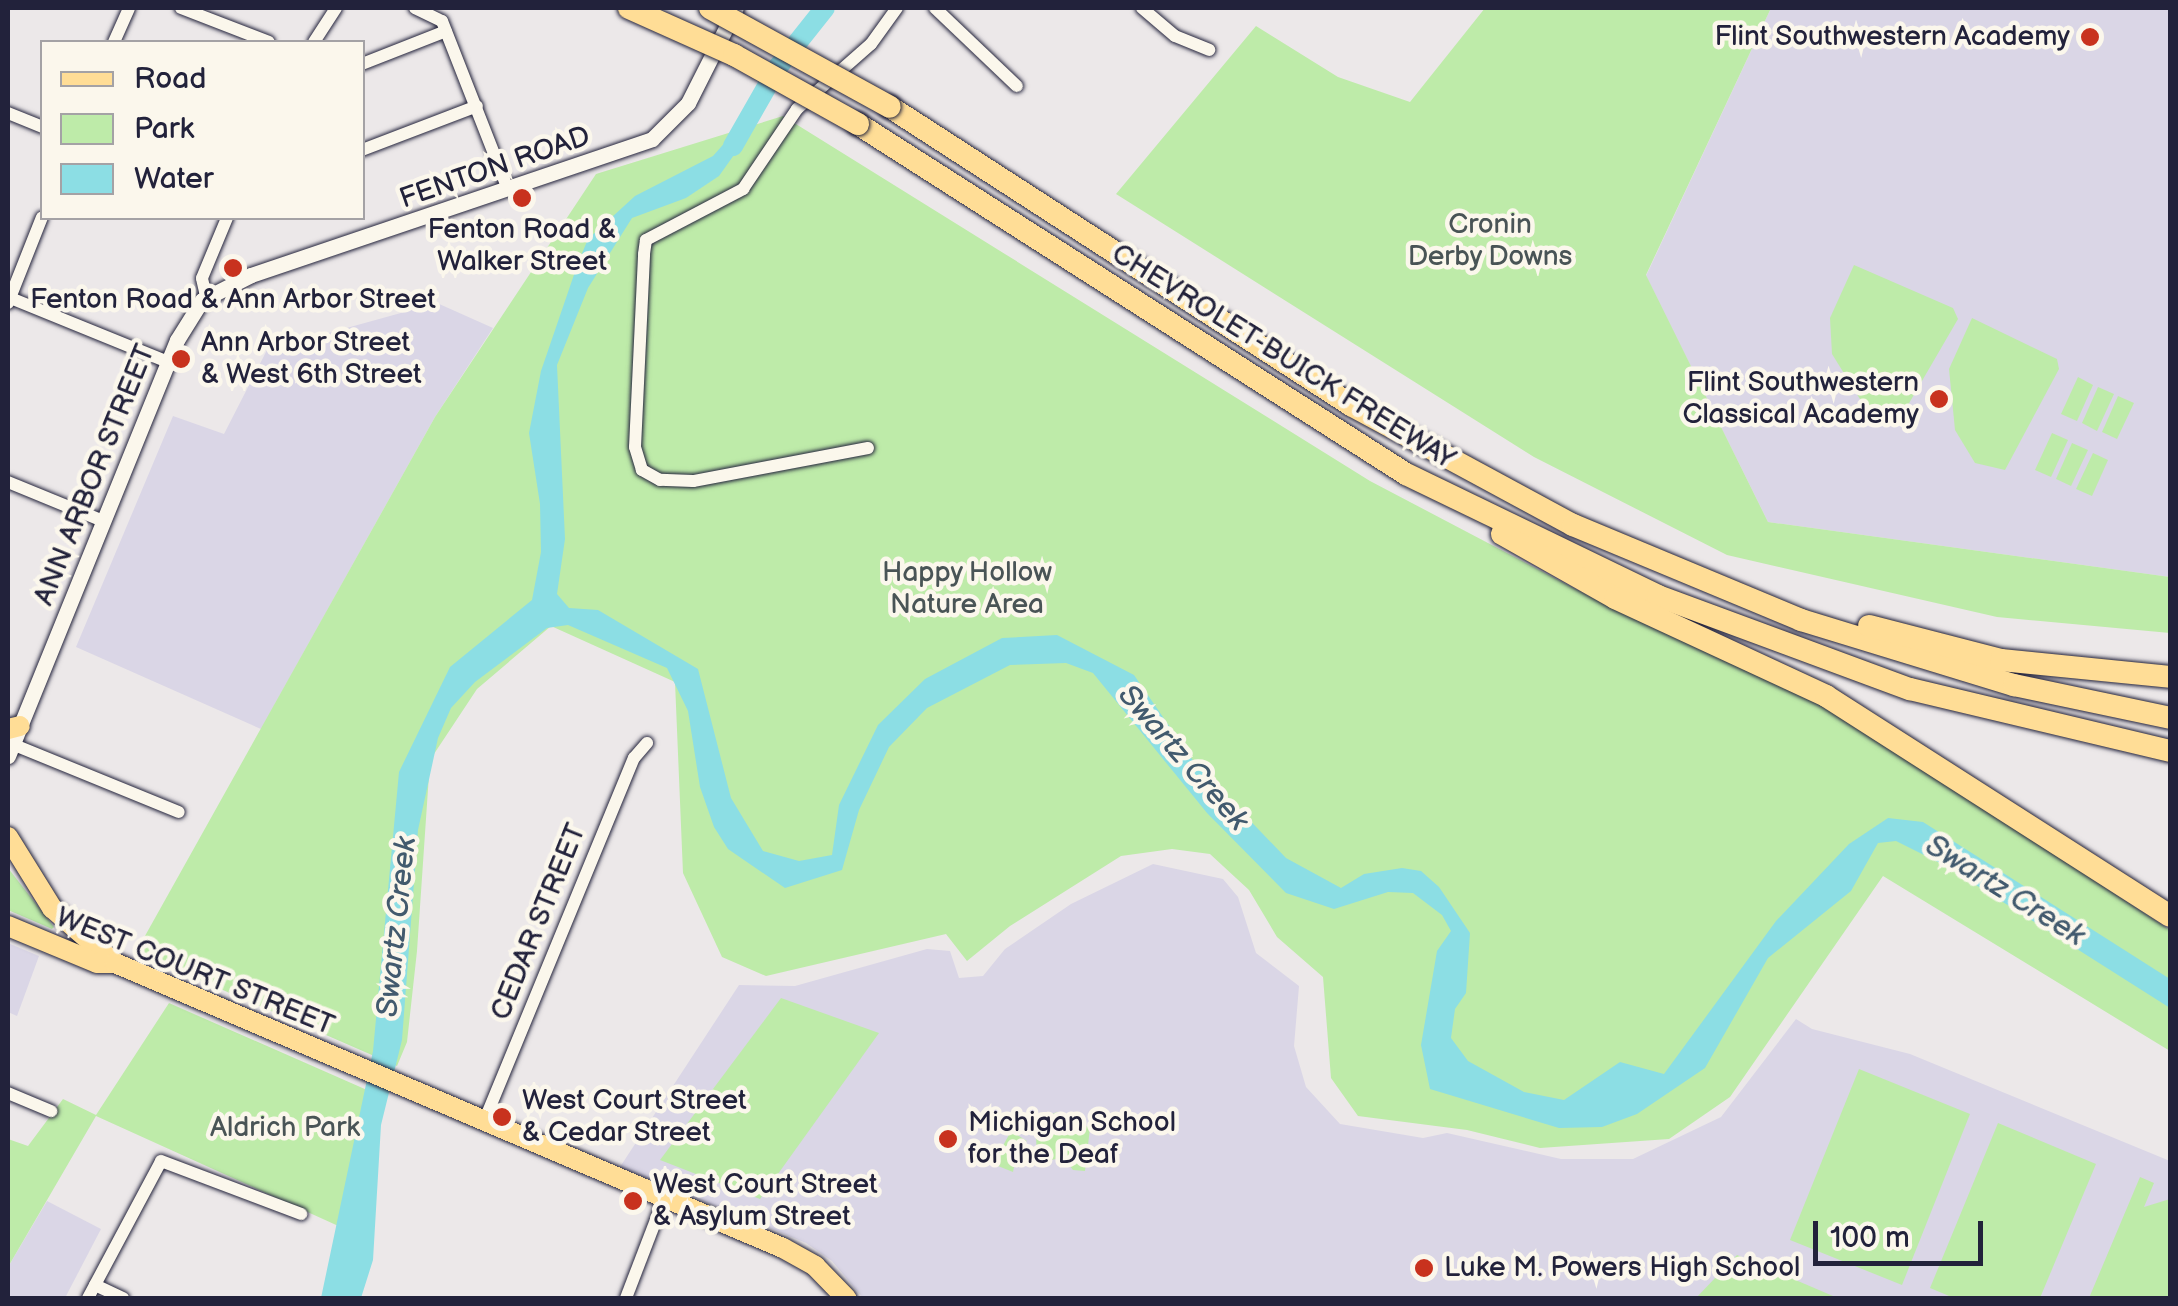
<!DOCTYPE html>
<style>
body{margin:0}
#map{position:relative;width:2178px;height:1306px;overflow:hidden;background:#ece8e9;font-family:"Balsamiq Sans",sans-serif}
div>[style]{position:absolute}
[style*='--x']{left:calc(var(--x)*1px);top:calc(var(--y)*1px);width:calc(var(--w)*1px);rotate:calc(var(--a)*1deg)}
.built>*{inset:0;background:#dad6e6}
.green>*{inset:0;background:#beeba9}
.water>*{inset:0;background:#8cdee4}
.river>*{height:20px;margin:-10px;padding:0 10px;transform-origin:10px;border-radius:10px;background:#8cdee4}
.roads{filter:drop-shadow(0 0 2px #22223b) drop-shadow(0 0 2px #22223b)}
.minor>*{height:12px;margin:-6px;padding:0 6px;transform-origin:6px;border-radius:6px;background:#fbf7ec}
.tertiary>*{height:15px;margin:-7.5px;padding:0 7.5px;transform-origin:7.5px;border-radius:7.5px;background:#fbf7ec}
.primary>*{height:20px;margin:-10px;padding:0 10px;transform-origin:10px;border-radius:10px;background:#ffdd96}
.motorway>*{height:22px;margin:-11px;padding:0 11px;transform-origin:11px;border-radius:11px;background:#ffdd96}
.bridges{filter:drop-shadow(0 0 2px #22223b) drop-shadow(0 0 2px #22223b)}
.motorway-bridge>*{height:22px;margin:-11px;padding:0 11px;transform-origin:11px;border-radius:11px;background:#ffdd96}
.dots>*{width:28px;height:28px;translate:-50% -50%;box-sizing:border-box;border:5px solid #fbf7ec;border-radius:50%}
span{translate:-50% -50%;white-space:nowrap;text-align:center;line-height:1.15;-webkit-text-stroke:9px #fbf7ec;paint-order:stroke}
.poi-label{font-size:28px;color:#22223b}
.right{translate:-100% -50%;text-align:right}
.left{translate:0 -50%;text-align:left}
.street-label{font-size:28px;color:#22223b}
.park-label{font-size:28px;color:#495456}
.water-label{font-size:30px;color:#425a6e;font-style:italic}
.frame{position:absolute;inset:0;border:10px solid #22223b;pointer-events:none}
.legend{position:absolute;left:40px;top:40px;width:325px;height:180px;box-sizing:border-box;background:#fbf7ec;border:2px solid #a4a2a5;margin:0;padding:12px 18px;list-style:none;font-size:30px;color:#22223b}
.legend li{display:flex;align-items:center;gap:20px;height:50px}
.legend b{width:50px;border:2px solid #a4a2a5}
.scale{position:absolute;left:1813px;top:1221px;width:170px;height:45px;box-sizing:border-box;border:5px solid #22223b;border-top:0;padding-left:12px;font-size:30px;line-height:35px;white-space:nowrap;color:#22223b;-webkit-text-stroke:8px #fbf7ec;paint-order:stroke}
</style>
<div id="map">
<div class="built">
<div style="clip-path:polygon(1771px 8px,2170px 8px,2170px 577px,1768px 522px,1646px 276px)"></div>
<div style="clip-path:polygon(437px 303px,493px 328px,435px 417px,261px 729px,76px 647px,173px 416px,224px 434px,267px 350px)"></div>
<div style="clip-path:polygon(1153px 864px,1223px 879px,1238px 897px,1256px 953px,1299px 986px,1294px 1046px,1306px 1087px,1340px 1124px,1423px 1138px,1447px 1133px,1561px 1159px,1633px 1159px,1721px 1117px,1796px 1019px,1812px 1029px,1910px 1054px,2170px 1161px,2170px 1298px,863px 1298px,832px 1261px,806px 1243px,620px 1167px,739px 985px,795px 986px,927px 949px,950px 951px,959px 978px,983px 976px,1005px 949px,1071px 904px)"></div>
<div style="clip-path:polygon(8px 943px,39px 956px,17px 1016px,8px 1012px)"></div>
<div style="clip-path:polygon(47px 1201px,101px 1229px,65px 1298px,8px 1298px,8px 1267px)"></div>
</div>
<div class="green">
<div style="clip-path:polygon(1485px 8px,1771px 8px,1646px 275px,1768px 522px,2170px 577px,2170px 633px,1997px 617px,1727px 555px,1534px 457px,1116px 194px,1256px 26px,1338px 77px,1410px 102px)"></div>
<div style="clip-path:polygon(783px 116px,1370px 481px,1606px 605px,1822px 703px,2170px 930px,2170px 1051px,1883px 876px,1730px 1097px,1669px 1139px,1540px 1148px,1467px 1130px,1358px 1116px,1331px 1078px,1323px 977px,1277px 937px,1249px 890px,1210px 854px,1172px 849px,1121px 856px,1010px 926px,967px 961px,946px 934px,766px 976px,722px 957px,683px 873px,675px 682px,551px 626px,477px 689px,430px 760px,417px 951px,407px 1042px,397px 1066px,136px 952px,435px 417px,596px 174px)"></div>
<div style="clip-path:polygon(1854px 265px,1953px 308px,1958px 319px,1901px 417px,1868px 412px,1832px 354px,1830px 318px)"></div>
<div style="clip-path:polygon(1972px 318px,2057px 359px,2059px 369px,2005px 470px,1975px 463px,1955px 430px,1949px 369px)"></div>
<div style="clip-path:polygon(2078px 377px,2093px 385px,2077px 421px,2061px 414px)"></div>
<div style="clip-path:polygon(2098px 387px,2114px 394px,2097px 431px,2082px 423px)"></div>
<div style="clip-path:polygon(2118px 396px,2134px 403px,2117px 439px,2102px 432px)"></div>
<div style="clip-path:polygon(2052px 433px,2068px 440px,2051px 477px,2035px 470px)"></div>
<div style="clip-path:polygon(2072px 443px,2088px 450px,2071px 486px,2056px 479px)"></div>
<div style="clip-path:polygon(2093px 453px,2108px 460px,2092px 496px,2076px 489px)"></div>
<div style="clip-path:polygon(8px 868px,54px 927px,52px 929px,8px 910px)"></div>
<div style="clip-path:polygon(781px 998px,879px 1033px,760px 1199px,660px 1160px)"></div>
<div style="clip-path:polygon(169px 1003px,367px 1090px,345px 1229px,96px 1116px,8px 1267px,8px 1139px,28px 1146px,63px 1099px,96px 1115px)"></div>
<div style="clip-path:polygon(1859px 1069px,1970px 1114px,1902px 1285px,1790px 1240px)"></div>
<div style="clip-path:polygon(1057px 1112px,1090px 1128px,1085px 1171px,1073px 1170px,1063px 1157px,1048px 1161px,1037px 1154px,1035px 1122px)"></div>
<div style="clip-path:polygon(1998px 1123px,2096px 1164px,2040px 1298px,1954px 1298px,1930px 1288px)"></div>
<div style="clip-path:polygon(1011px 1131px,1027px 1141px,1018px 1147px,1013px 1172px,993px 1164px)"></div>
<div style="clip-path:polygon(2140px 1177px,2154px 1183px,2144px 1207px,2170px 1199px,2170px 1298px,2089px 1298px)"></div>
<div style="clip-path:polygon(1737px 1255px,1833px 1296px,1834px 1298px,1696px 1298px)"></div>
</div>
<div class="water">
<div style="clip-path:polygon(756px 124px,719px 176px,686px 198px,632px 218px,588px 288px,557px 365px,565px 539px,557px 594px,569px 608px,598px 610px,698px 669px,731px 798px,763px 851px,799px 861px,832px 855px,839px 805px,878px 725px,925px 679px,1002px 638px,1057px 635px,1134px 675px,1194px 762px,1286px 858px,1341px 888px,1364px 874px,1402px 868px,1421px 871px,1439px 887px,1470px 933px,1466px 993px,1455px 1009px,1451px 1038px,1468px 1061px,1524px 1092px,1564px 1100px,1620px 1062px,1664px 1074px,1776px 921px,1849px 844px,1888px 818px,1923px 822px,2170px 979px,2170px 1008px,1946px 866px,1896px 841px,1878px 843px,1851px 891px,1768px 958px,1705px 1068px,1637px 1114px,1602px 1127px,1559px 1128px,1430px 1089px,1421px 1045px,1437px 951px,1451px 931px,1442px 915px,1413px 893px,1388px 892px,1334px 909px,1286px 893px,1207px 813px,1093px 673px,1066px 663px,1010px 665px,927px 708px,889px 747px,859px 810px,842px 870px,785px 888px,728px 849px,714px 827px,700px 787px,688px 711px,667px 668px,568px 625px,547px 628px,475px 682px,451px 708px,438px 738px,418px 830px,402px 1040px,381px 1125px,373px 1260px,361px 1298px,321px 1298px,373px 1051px,399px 772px,450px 667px,532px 600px,541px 552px,540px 504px,529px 433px,541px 371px,578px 263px,588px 239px,635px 196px,713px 156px,736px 130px)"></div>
</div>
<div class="river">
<div style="--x:733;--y:146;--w:91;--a:-60.3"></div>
<div style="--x:778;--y:67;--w:75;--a:-51.5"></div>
</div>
<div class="roads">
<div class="minor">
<div style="--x:181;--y:8;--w:94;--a:21.1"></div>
<div style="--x:415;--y:8;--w:30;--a:26"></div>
<div style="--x:442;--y:21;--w:180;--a:68.6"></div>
<div style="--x:935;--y:8;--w:113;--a:43.6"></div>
<div style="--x:1142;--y:8;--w:43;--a:40.3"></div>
<div style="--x:1175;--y:36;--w:37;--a:22"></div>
<div style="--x:114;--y:42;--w:37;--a:-66"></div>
<div style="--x:314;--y:42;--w:40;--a:-57.1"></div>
<div style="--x:362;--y:64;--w:90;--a:-21.4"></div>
<div style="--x:8;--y:113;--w:37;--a:22"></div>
<div style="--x:362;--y:150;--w:123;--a:-20.9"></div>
<div style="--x:206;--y:296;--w:18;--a:-103"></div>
<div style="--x:202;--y:278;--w:65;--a:-67.4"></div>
<div style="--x:8;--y:297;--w:173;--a:22.1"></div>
<div style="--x:8;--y:303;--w:92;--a:-68.4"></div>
<div style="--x:868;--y:448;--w:178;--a:169.3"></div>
<div style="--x:693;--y:481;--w:33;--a:-178"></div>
<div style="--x:660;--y:480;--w:21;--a:-151"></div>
<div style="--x:642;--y:470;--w:24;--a:-107"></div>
<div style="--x:635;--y:447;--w:193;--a:-87.3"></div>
<div style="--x:644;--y:254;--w:14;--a:-82"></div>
<div style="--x:646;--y:240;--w:110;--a:-27.7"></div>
<div style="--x:743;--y:189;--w:97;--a:-56"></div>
<div style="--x:797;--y:109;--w:98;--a:-41.3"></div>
<div style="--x:871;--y:44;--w:44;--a:-54.2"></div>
<div style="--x:8;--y:482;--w:103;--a:22.3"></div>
<div style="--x:12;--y:744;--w:180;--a:22.2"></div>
<div style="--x:8;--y:1093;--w:47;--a:22.7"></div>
<div style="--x:483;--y:1124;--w:396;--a:-67.6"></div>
<div style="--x:634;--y:758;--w:20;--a:-49"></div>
<div style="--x:95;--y:1285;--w:31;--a:25"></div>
<div style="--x:88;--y:1298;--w:155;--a:-61.9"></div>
<div style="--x:161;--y:1161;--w:150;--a:20.7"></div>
<div style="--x:626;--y:1298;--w:106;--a:-69"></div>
</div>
<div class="tertiary">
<div style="--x:8;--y:756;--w:449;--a:-67.9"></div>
<div style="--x:177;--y:340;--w:47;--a:-58"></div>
<div style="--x:202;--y:300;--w:55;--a:-27"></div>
<div style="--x:251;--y:275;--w:423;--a:-18.7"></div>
<div style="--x:652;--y:139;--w:51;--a:-45"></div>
<div style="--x:688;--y:103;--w:106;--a:-63.2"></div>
</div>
<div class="primary">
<div style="--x:8;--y:729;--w:12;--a:-14"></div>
<div style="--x:8;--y:837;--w:84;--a:58.2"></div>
<div style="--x:52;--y:908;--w:84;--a:41.1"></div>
<div style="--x:8;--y:926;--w:96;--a:22.6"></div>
<div style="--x:97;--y:963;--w:18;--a:0"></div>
<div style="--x:115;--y:963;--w:726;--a:23.11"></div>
<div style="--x:783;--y:1248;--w:37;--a:29"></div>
<div style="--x:815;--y:1266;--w:45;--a:45.9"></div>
</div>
<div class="motorway">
<div style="--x:890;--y:107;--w:549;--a:32.88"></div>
<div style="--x:1351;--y:405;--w:252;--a:28.4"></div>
<div style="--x:1573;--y:525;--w:247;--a:22.6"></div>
<div style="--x:1801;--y:620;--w:223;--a:17"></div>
<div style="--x:2014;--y:685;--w:159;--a:11.9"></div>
<div style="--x:858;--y:124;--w:650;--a:32.57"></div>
<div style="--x:1406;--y:474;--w:280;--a:25.8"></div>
<div style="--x:1658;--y:596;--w:269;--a:20.3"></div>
<div style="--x:1910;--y:689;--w:267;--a:13.4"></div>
<div style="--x:1502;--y:534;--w:130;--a:29.5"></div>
<div style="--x:1615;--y:598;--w:233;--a:24.9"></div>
<div style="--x:1826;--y:696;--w:408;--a:32.6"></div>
<div style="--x:1869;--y:626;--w:136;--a:14.4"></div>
<div style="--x:2001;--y:660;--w:170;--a:5.7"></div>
</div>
</div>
<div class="bridges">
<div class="motorway-bridge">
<div style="--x:629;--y:8;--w:115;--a:24.1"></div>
<div style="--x:734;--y:55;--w:142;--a:29.1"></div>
<div style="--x:710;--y:8;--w:205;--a:28.8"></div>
</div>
</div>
<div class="dots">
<div style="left:2090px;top:37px;background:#c8321e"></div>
<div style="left:522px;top:198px;background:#c8321e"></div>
<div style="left:233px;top:268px;background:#c8321e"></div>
<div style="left:181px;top:359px;background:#c8321e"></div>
<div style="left:1939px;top:399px;background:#c8321e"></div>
<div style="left:502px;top:1117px;background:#c8321e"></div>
<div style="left:948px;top:1139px;background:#c8321e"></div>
<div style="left:633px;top:1201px;background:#c8321e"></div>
<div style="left:1424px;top:1268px;background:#c8321e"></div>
</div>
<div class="poi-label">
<span class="right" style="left:2070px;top:37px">Flint Southwestern Academy</span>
<span style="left:522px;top:246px">Fenton Road &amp;<br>Walker Street</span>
<span style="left:233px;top:300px">Fenton Road &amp; Ann Arbor Street</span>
<span class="left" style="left:201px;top:359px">Ann Arbor Street<br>&amp; West 6th Street</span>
<span class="right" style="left:1919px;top:399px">Flint Southwestern<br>Classical Academy</span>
<span class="left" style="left:522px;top:1117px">West Court Street<br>&amp; Cedar Street</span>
<span class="left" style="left:968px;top:1139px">Michigan School<br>for the Deaf</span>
<span class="left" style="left:653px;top:1201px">West Court Street<br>&amp; Asylum Street</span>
<span class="left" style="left:1444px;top:1268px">Luke M. Powers High School</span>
</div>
<div class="street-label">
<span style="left:495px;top:168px;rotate:-19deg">FENTON ROAD</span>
<span style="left:1283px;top:357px;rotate:32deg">CHEVROLET-BUICK FREEWAY</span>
<span style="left:95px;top:475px;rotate:-68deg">ANN ARBOR STREET</span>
<span style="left:539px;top:922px;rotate:-68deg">CEDAR STREET</span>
<span style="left:195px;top:972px;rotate:22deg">WEST COURT STREET</span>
</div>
<div class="park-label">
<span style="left:1490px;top:241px">Cronin<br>Derby Downs</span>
<span style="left:967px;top:589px">Happy Hollow<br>Nature Area</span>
<span style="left:285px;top:1128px">Aldrich Park</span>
</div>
<div class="water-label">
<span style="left:1183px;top:758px;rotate:49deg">Swartz Creek</span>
<span style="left:2005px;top:891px;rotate:32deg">Swartz Creek</span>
<span style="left:397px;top:927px;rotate:-84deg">Swartz Creek</span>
</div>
<div class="frame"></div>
<ul class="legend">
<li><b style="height:12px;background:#ffdd96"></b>Road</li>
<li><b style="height:28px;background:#beeba9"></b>Park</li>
<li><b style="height:28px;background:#8cdee4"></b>Water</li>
</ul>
<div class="scale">100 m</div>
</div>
